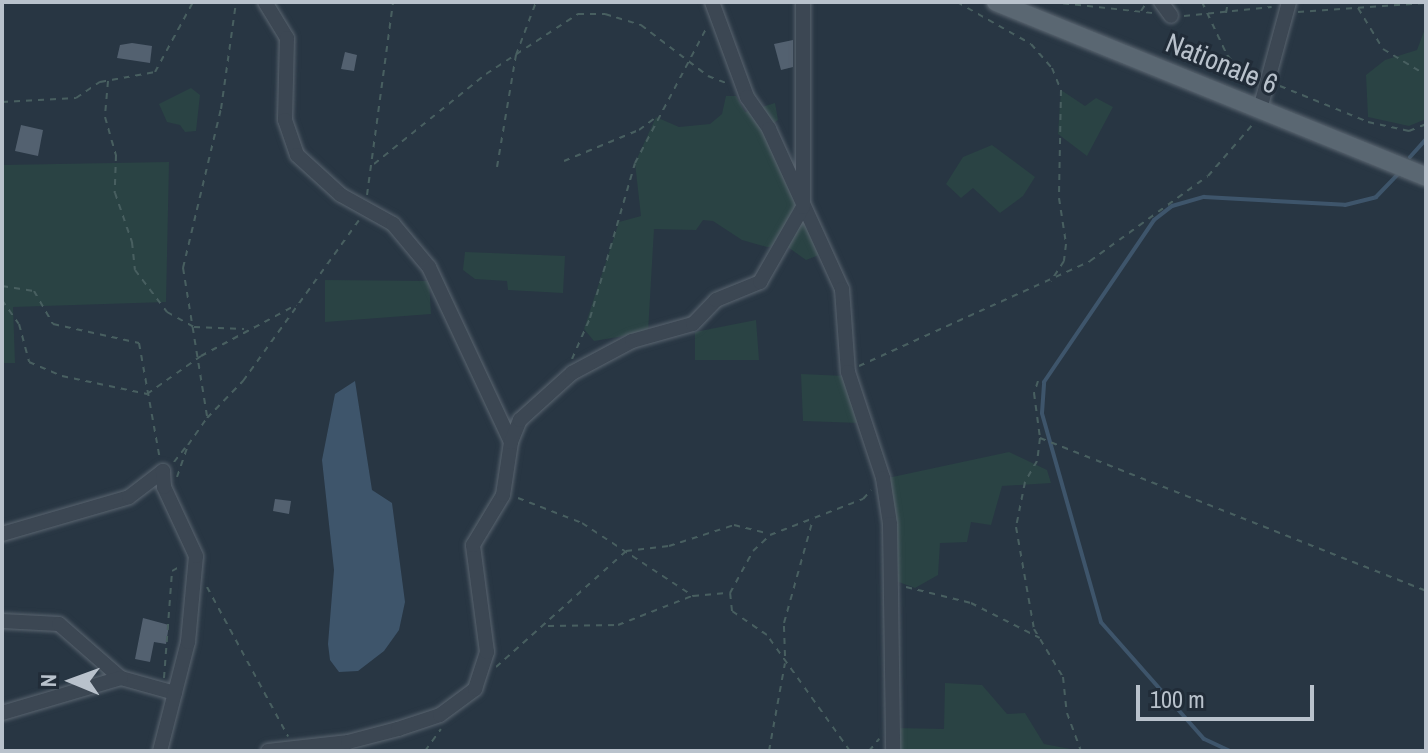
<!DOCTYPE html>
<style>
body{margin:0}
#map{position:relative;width:1428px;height:753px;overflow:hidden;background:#283643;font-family:"Archivo Narrow",sans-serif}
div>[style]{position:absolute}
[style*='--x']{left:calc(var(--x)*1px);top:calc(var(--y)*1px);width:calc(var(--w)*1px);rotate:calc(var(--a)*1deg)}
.green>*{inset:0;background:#2a4344}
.water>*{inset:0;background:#3e556b}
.stream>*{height:4px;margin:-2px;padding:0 2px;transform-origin:2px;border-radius:2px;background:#3e556b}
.building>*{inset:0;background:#536170}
.path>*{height:2px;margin-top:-1px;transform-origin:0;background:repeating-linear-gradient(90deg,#485f60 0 6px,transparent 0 12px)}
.roads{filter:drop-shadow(0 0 2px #5a6570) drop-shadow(0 0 2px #5a6570)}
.minor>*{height:14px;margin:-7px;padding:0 7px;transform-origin:7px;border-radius:7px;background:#3c4753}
.major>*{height:18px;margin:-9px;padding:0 9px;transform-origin:9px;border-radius:9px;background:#5a6772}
span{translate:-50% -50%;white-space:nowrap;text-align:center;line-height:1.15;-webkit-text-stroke:6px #212c38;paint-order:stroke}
.street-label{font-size:28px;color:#b9c2cc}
.frame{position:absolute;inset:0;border:4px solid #b9c2cc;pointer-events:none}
.north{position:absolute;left:32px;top:641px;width:80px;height:80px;-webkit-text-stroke:6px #212c38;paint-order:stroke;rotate:271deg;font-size:22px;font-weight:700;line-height:32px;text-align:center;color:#b9c2cc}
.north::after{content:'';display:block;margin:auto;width:28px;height:36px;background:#b9c2cc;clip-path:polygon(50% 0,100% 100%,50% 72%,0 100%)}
.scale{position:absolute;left:1136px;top:685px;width:178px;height:36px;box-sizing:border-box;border:4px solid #b9c2cc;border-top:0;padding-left:10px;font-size:24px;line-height:28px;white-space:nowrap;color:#b9c2cc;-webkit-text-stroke:6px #212c38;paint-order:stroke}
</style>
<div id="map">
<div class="green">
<div style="clip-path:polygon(1426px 26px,1426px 119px,1409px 126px,1368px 117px,1366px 75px,1385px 60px,1417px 50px)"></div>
<div style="clip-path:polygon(191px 88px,200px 95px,196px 131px,185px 132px,180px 125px,167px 122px,159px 104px)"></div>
<div style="clip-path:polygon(1061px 90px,1085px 106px,1096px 98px,1113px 107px,1087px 156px,1058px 134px)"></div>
<div style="clip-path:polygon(726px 96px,736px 96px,745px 112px,775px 103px,778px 120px,770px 126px,819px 255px,806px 260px,785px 245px,767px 247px,742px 240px,713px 221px,703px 220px,696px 230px,654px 229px,648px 332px,594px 341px,584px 329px,619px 222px,641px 216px,635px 163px,656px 117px,679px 127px,710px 124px,722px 114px)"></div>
<div style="clip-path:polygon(992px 145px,1035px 177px,1023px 196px,1000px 213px,973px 188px,961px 198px,946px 184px,963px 157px)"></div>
<div style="clip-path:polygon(169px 162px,166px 302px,13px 307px,15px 363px,2px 363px,2px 165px)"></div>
<div style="clip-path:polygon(465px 252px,565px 256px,563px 293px,508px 290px,507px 281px,475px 279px,463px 270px)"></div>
<div style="clip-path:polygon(325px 280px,429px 281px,431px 314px,325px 322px)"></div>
<div style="clip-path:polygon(756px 320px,759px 360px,695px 360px,695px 332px)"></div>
<div style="clip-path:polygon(801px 374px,845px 376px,860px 423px,803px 421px)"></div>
<div style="clip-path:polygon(1009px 452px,1047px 470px,1051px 483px,1002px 486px,991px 525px,971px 522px,967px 542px,940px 543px,938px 575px,915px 588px,896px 581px,883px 479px)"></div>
<div style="clip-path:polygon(945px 683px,982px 685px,1007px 714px,1025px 713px,1044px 744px,1081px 751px,897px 751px,896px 728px,944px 729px)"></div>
</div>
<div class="water">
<div style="clip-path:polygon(355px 381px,372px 490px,392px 503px,405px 602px,399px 630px,384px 651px,358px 671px,339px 672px,330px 660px,328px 644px,334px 570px,322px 460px,335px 394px)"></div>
</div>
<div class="stream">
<div style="--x:1410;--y:157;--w:24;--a:-48"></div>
<div style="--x:1230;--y:751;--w:29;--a:-155"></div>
<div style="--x:1204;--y:739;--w:156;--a:-131.4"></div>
<div style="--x:1101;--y:622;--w:217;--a:-105.8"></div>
<div style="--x:1042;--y:413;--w:31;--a:-86"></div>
<div style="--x:1044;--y:382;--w:196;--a:-55.8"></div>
<div style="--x:1154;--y:220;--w:23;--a:-38"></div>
<div style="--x:1172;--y:206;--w:33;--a:-16"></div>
<div style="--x:1204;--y:197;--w:141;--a:3.2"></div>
<div style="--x:1345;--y:205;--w:32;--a:-14"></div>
<div style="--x:1376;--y:197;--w:32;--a:-46"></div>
</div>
<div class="building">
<div style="clip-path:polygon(793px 40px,793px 67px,781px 70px,774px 44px)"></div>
<div style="clip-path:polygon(132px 43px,152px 46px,150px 63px,117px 58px,120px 45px)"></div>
<div style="clip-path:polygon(345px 52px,357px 55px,354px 71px,341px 69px)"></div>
<div style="clip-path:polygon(21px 125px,43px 130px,38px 156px,15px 151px)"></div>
<div style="clip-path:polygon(275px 499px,291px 501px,289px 514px,273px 511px)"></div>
<div style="clip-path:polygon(143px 618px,169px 625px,166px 644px,154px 642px,150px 662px,135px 659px)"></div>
</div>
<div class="path">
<div style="--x:957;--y:2;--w:85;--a:29.6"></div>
<div style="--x:1031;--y:44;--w:32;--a:49"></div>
<div style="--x:1052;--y:68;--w:24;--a:68"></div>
<div style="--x:1061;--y:90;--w:108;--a:91.1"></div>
<div style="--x:1059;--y:198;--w:47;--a:81.3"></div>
<div style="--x:1066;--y:244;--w:17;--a:97"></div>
<div style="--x:1064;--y:261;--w:24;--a:123"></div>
<div style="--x:1051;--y:2;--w:103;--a:6.2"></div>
<div style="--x:1202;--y:2;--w:59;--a:64.7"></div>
<div style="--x:1227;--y:55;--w:25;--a:50"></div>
<div style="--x:1243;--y:74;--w:13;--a:18"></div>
<div style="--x:1358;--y:8;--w:48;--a:58.6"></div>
<div style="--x:1383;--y:49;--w:50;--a:31.2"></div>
<div style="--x:1141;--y:11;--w:11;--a:-56"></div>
<div style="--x:1298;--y:12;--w:128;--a:-4"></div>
<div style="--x:1226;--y:13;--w:11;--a:-80"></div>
<div style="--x:1184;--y:16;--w:88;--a:-5.8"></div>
<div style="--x:108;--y:81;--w:36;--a:95"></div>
<div style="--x:105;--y:117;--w:40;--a:74"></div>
<div style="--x:116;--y:155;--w:38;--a:92"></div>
<div style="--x:115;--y:193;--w:52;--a:70.9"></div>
<div style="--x:132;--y:242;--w:28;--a:84"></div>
<div style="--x:135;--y:270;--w:53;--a:52.7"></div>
<div style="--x:167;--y:312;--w:31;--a:29"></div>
<div style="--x:194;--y:327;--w:50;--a:2.3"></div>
<div style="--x:1280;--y:86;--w:95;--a:22.2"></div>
<div style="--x:1368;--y:122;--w:42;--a:12.4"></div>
<div style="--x:1409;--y:131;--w:18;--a:-22"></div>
<div style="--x:2;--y:102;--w:74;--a:-3.1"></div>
<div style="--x:76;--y:98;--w:29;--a:-34"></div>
<div style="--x:100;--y:82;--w:56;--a:-10.3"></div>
<div style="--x:155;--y:72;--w:80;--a:-61.5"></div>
<div style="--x:564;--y:161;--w:81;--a:-22.5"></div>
<div style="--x:639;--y:130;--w:20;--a:-37"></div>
<div style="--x:374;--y:164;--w:144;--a:-38.8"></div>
<div style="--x:486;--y:74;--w:110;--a:-33.1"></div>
<div style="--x:578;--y:14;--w:27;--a:0"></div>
<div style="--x:605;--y:14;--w:38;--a:17"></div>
<div style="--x:641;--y:25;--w:84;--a:37.3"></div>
<div style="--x:708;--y:76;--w:19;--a:21"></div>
<div style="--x:497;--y:167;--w:114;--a:-80.4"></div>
<div style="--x:516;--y:55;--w:57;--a:-69.3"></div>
<div style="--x:367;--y:195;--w:195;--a:-82.3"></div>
<div style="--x:2;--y:286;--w:32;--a:9"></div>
<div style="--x:34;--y:291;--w:38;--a:60"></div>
<div style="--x:53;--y:324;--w:88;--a:12.5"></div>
<div style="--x:139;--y:343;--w:119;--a:79.8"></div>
<div style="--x:2;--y:300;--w:29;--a:55"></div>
<div style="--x:19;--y:324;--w:39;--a:75"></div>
<div style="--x:29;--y:362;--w:36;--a:23"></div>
<div style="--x:62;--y:376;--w:87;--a:12"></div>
<div style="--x:147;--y:394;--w:66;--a:-35.1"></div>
<div style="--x:201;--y:356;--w:108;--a:-28.2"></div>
<div style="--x:572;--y:359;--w:45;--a:-66.3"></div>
<div style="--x:590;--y:318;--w:161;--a:-73.8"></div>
<div style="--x:635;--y:163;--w:154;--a:-62.1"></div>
<div style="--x:859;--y:366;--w:254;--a:-24.4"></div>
<div style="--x:1090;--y:261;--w:145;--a:-35.8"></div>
<div style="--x:1208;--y:176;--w:69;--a:-49.1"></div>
<div style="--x:1038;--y:381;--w:13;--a:108"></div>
<div style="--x:1034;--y:393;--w:45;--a:82.4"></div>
<div style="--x:1040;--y:438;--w:23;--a:97"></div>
<div style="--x:1037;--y:461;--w:24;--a:120"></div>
<div style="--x:1025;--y:482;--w:46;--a:101.3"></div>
<div style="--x:1016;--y:527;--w:104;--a:80"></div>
<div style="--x:1034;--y:629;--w:56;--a:58.9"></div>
<div style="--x:1063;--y:677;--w:36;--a:84"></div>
<div style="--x:1067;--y:713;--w:40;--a:69.8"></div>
<div style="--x:207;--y:416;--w:150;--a:-99.2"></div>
<div style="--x:183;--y:268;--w:163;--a:-76.6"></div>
<div style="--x:221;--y:109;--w:108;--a:-82"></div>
<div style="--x:1040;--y:438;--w:415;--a:21.6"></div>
<div style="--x:174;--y:462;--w:18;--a:-52"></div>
<div style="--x:177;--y:477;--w:34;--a:-71"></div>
<div style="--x:188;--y:445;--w:33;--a:-55"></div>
<div style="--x:207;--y:418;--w:52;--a:-45.8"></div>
<div style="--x:243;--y:381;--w:198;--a:-54.2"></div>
<div style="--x:518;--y:498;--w:69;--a:21.3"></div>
<div style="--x:582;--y:523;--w:133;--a:33.3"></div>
<div style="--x:693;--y:596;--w:36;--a:-5"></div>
<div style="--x:207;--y:587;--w:170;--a:61.5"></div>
<div style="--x:906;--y:587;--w:67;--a:13.8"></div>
<div style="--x:971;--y:603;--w:77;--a:26.9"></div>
<div style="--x:548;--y:626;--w:70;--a:-0.8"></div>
<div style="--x:618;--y:625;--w:79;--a:-21.4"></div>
<div style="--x:785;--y:656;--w:33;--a:-92"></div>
<div style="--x:784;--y:623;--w:108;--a:-74.4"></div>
<div style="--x:496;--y:667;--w:174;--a:-41.7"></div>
<div style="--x:626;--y:551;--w:43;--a:-6.6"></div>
<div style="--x:669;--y:546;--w:68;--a:-17.9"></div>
<div style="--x:734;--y:525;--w:36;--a:14"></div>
<div style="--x:164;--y:678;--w:107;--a:-85.7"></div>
<div style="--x:172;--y:571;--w:10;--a:-29"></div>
<div style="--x:425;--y:751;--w:27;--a:-54"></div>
<div style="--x:769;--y:751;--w:89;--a:-79.7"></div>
<div style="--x:850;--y:751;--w:143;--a:-125.6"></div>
<div style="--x:767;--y:635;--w:42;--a:-145.6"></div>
<div style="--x:732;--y:611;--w:18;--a:-96"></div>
<div style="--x:730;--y:593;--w:48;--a:-61.3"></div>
<div style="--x:753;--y:551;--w:23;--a:-43"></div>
<div style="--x:770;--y:535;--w:100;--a:-21.2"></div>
<div style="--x:863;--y:499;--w:12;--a:-48"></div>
<div style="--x:869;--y:751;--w:16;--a:-50"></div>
</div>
<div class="roads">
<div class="minor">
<div style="--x:265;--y:2;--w:42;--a:58.6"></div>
<div style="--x:287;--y:38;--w:82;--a:91.4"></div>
<div style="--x:285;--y:120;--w:37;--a:71"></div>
<div style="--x:297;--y:155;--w:59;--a:42.3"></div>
<div style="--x:341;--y:195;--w:60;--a:29.1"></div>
<div style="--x:393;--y:224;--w:56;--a:50.1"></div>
<div style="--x:429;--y:267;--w:193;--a:64.9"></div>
<div style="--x:712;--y:2;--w:101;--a:69.8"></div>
<div style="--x:747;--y:97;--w:39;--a:55"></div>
<div style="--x:769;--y:129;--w:176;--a:65.5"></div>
<div style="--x:842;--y:289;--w:83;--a:85.9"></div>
<div style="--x:848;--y:372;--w:112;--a:71.7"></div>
<div style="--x:883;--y:478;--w:47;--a:81.3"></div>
<div style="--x:890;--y:524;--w:227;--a:89.2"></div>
<div style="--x:1161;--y:2;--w:17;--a:54"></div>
<div style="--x:1260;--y:109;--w:111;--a:-74.8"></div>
<div style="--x:2;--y:534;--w:132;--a:-16.2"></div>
<div style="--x:129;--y:497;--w:43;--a:-37.4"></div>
<div style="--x:2;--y:621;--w:57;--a:3"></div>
<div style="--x:59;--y:624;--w:82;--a:41.1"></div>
<div style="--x:121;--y:678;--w:56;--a:15.5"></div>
<div style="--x:2;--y:713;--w:124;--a:-16.4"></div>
<div style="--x:160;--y:751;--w:113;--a:-75.6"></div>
<div style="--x:188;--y:642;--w:86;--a:-84.7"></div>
<div style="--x:196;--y:556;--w:76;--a:-114.9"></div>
<div style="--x:164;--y:487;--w:16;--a:-94"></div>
<div style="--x:268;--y:751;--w:81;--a:-6.4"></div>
<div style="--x:348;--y:742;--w:52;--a:-14.6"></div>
<div style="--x:398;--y:729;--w:44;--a:-18.4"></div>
<div style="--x:440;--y:715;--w:44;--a:-36.6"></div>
<div style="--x:475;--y:689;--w:39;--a:-72"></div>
<div style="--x:487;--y:652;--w:108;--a:-97.5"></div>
<div style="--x:473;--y:545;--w:58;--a:-59"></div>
<div style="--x:503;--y:495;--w:54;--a:-81.4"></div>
<div style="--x:511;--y:442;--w:24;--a:-68"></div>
<div style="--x:520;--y:420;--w:70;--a:-42.1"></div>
<div style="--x:572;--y:373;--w:68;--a:-28.1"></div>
<div style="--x:632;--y:341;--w:63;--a:-15.6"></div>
<div style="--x:693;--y:324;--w:33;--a:-46"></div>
<div style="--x:716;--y:300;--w:48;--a:-22.2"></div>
<div style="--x:760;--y:282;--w:86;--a:-60.2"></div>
<div style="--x:803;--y:207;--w:205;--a:-90"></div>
</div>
<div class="major">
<div style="--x:996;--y:2;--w:464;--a:22.1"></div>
</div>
</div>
<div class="street-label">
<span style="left:1222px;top:63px;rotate:22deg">Nationale 6</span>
</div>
<div class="frame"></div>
<div class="north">N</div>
<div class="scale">100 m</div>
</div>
